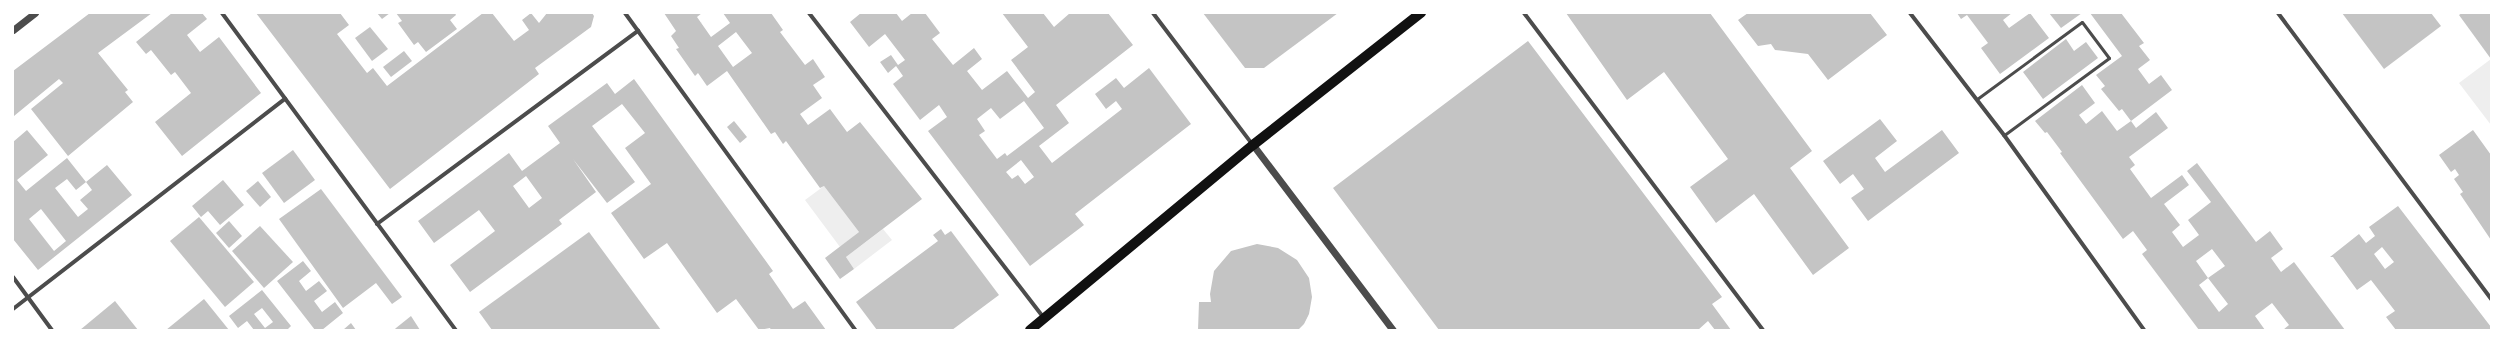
<!DOCTYPE html>
<style>
body{margin:0}
#map{position:relative;width:2504px;height:343px;overflow:hidden;background:#fff;font-family:"Exo 2",sans-serif}
div>[style]{position:absolute}
[style*='--x']{left:calc(var(--x)*1px);top:calc(var(--y)*1px);width:calc(var(--w)*1px);rotate:calc(var(--a)*1deg)}
.green>*{inset:0;background:#eee}
.building>*{inset:0;background:#c4c4c4}
.service>*{height:3px;margin:-1.5px;padding:0 1.5px;transform-origin:1.5px;border-radius:1.5px;background:#4c4c4c}
.minor>*{height:4px;margin:-2px;padding:0 2px;transform-origin:2px;border-radius:2px;background:#4c4c4c}
.tertiary>*{height:7px;margin:-3.5px;padding:0 3.5px;transform-origin:3.5px;border-radius:3.5px;background:#4c4c4c}
.primary>*{height:10px;margin:-5px;padding:0 5px;transform-origin:5px;border-radius:5px;background:#111}
span{translate:-50% -50%;white-space:nowrap;text-align:center;line-height:1.15;-webkit-text-stroke:3px #fff;paint-order:stroke}
.frame{position:absolute;inset:0;border:14px solid #fff;pointer-events:none}
</style>
<div id="map">
<div class="green">
<div style="clip-path:polygon(2491px 59px,2491px 125px,2459px 83px)"></div>
<div style="clip-path:polygon(824px 186px,859px 232px,840px 247px,805px 200px)"></div>
<div style="clip-path:polygon(883px 229px,892px 240px,854px 269px,846px 257px)"></div>
</div>
<div class="building">
<div style="clip-path:polygon(90px 13px,152px 13px,98px 53px,128px 90px,125px 92px,133px 102px,68px 156px,31px 109px,63px 83px,59px 79px,14px 116px,13px 71px)"></div>
<div style="clip-path:polygon(172px 13px,202px 13px,207px 19px,187px 35px,200px 52px,219px 37px,261px 93px,182px 156px,155px 122px,191px 93px,175px 72px,171px 75px,151px 50px,146px 54px,136px 42px)"></div>
<div style="clip-path:polygon(256px 13px,340px 13px,349px 25px,337px 34px,367px 73px,373px 68px,387px 86px,483px 13px,492px 13px,514px 41px,529px 30px,522px 20px,531px 13px,539px 23px,547px 13px,592px 13px,594px 16px,591px 27px,535px 68px,539px 74px,390px 189px)"></div>
<div style="clip-path:polygon(377px 13px,390px 13px,382px 19px)"></div>
<div style="clip-path:polygon(396px 13px,455px 13px,456px 15px,450px 20px,457px 29px,426px 52px,418px 42px,414px 45px,398px 23px,402px 21px)"></div>
<div style="clip-path:polygon(evenodd,664px 13px,702px 13px,697px 17px,711px 37px,730px 23px,723px 13px,771px 13px,783px 30px,780px 32px,805px 65px,813px 59px,825px 77px,813px 85px,822px 98px,800px 114px,808px 125px,830px 109px,847px 132px,860px 122px,922px 199px,846px 257px,854px 269px,840px 279px,825px 258px,859px 232px,824px 186px,820px 188px,786px 141px,783px 144px,775px 132px,771px 134px,727px 71px,707px 86px,698px 73px,695px 76px,676px 49px,679px 48px,671px 36px,676px 31px,664px 13px,736px 32px,752px 53px,733px 67px,718px 46px,736px 32px)"></div>
<div style="clip-path:polygon(evenodd,861px 13px,896px 13px,902px 21px,912px 13px,925px 13px,940px 33px,932px 39px,953px 65px,974px 48px,982px 59px,967px 71px,982px 90px,1007px 71px,1028px 98px,1035px 92px,1011px 60px,1028px 47px,1002px 13px,1043px 13px,1054px 27px,1070px 13px,1108px 13px,1133px 45px,1056px 105px,1069px 123px,1039px 146px,1052px 163px,1122px 109px,1116px 101px,1106px 109px,1095px 94px,1116px 78px,1124px 88px,1149px 68px,1191px 124px,1075px 214px,1084px 225px,1030px 266px,928px 131px,947px 117px,939px 105px,920px 120px,893px 84px,903px 76px,896px 66px,888px 73px,880px 62px,891px 55px,898px 65px,905px 60px,885px 34px,869px 47px,850px 22px,861px 13px,1024px 101px,1044px 128px,1007px 156px,1005px 153px,997px 159px,979px 135px,985px 131px,977px 119px,991px 108px,1000px 119px,1024px 101px,861px 13px,1021px 160px,1034px 177px,1025px 184px,1018px 175px,1012px 179px,1006px 172px,1021px 160px)"></div>
<div style="clip-path:polygon(1203px 13px,1338px 13px,1264px 68px,1245px 68px)"></div>
<div style="clip-path:polygon(1566px 13px,1710px 13px,1812px 151px,1790px 168px,1849px 248px,1813px 275px,1754px 194px,1716px 223px,1690px 187px,1728px 159px,1664px 72px,1627px 100px)"></div>
<div style="clip-path:polygon(1748px 13px,1870px 13px,1887px 35px,1828px 80px,1808px 54px,1775px 50px,1771px 44px,1758px 46px,1738px 20px)"></div>
<div style="clip-path:polygon(1957px 13px,2012px 13px,2003px 20px,2009px 28px,2030px 13px,2049px 38px,2000px 74px,1981px 48px,1988px 43px,1967px 15px,1961px 19px)"></div>
<div style="clip-path:polygon(2049px 13px,2082px 13px,2061px 28px)"></div>
<div style="clip-path:polygon(evenodd,2090px 13px,2121px 13px,2144px 43px,2139px 46px,2150px 60px,2138px 69px,2149px 84px,2161px 75px,2172px 90px,2131px 121px,2136px 128px,2156px 112px,2168px 128px,2129px 157px,2135px 165px,2130px 169px,2151px 198px,2182px 175px,2189px 185px,2164px 204px,2180px 225px,2172px 232px,2183px 247px,2199px 235px,2188px 220px,2211px 202px,2187px 171px,2197px 163px,2256px 242px,2270px 231px,2283px 249px,2271px 258px,2281px 272px,2294px 262px,2345px 330px,2283px 330px,2289px 325px,2272px 303px,2255px 316px,2265px 330px,2199px 330px,2142px 254px,2147px 250px,2133px 231px,2123px 239px,2060px 153px,2062px 152px,2047px 132px,2045px 133px,2035px 121px,2082px 85px,2095px 103px,2079px 115px,2086px 124px,2102px 111px,2117px 131px,2131px 121px,2122px 109px,2119px 111px,2101px 89px,2105px 86px,2096px 75px,2122px 56px,2090px 13px,2212px 249px,2225px 266px,2208px 278px,2228px 304px,2219px 312px,2199px 285px,2208px 278px,2196px 261px,2212px 249px)"></div>
<div style="clip-path:polygon(2342px 13px,2431px 13px,2441px 26px,2384px 69px)"></div>
<div style="clip-path:polygon(2462px 13px,2491px 13px,2491px 59px,2459px 15px)"></div>
<div style="clip-path:polygon(370px 27px,388px 49px,372px 61px,355px 38px)"></div>
<div style="clip-path:polygon(2066px 39px,2074px 51px,2086px 42px,2098px 58px,2043px 99px,2023px 72px)"></div>
<div style="clip-path:polygon(1528px 41px,1722px 297px,1712px 304px,1731px 330px,1715px 330px,1708px 321px,1698px 330px,1439px 330px,1333px 188px)"></div>
<div style="clip-path:polygon(404px 51px,412px 61px,391px 77px,383px 67px)"></div>
<div style="clip-path:polygon(evenodd,634px 79px,773px 271px,769px 274px,793px 309px,805px 301px,826px 330px,771px 330px,770px 328px,759px 330px,736px 299px,717px 313px,667px 243px,644px 259px,611px 213px,651px 184px,625px 148px,645px 133px,622px 104px,592px 126px,635px 182px,607px 203px,573px 159px,596px 192px,559px 220px,562px 224px,470px 292px,450px 265px,495px 231px,479px 210px,434px 243px,418px 221px,509px 153px,522px 171px,560px 143px,548px 126px,607px 83px,615px 94px,634px 79px,526px 176px,542px 198px,529px 208px,513px 186px,526px 176px)"></div>
<div style="clip-path:polygon(1880px 119px,1897px 141px,1875px 158px,1885px 172px,1942px 130px,1959px 153px,1868px 221px,1851px 198px,1864px 189px,1853px 174px,1840px 184px,1823px 161px)"></div>
<div style="clip-path:polygon(734px 121px,747px 137px,740px 143px,727px 127px)"></div>
<div style="clip-path:polygon(evenodd,27px 130px,48px 155px,17px 180px,26px 191px,67px 158px,86px 182px,76px 190px,67px 179px,55px 188px,78px 217px,88px 209px,80px 200px,92px 190px,86px 182px,107px 165px,132px 195px,38px 270px,13px 239px,13px 142px,27px 130px,41px 209px,66px 241px,54px 251px,29px 219px,41px 209px)"></div>
<div style="clip-path:polygon(2473px 130px,2491px 155px,2491px 240px,2460px 194px,2463px 192px,2454px 179px,2459px 175px,2455px 169px,2451px 172px,2439px 155px)"></div>
<div style="clip-path:polygon(293px 150px,315px 180px,284px 203px,262px 173px)"></div>
<div style="clip-path:polygon(223px 180px,244px 205px,220px 225px,208px 211px,201px 217px,192px 206px)"></div>
<div style="clip-path:polygon(258px 181px,271px 197px,260px 207px,246px 191px)"></div>
<div style="clip-path:polygon(321px 189px,402px 297px,392px 304px,376px 283px,343px 308px,279px 219px)"></div>
<div style="clip-path:polygon(evenodd,2398px 206px,2491px 327px,2491px 330px,2396px 330px,2386px 317px,2395px 311px,2371px 280px,2357px 290px,2333px 257px,2330px 257px,2359px 234px,2366px 243px,2375px 236px,2369px 227px,2398px 206px,2382px 247px,2394px 262px,2385px 269px,2374px 254px,2382px 247px)"></div>
<div style="clip-path:polygon(199px 217px,254px 282px,225px 307px,170px 241px)"></div>
<div style="clip-path:polygon(229px 221px,242px 236px,229px 248px,216px 233px)"></div>
<div style="clip-path:polygon(260px 226px,293px 262px,264px 288px,232px 251px)"></div>
<div style="clip-path:polygon(941px 229px,945px 235px,951px 231px,999px 295px,952px 330px,877px 330px,856px 302px,938px 241px,933px 235px)"></div>
<div style="clip-path:polygon(589px 232px,661px 330px,492px 330px,479px 312px)"></div>
<div style="clip-path:polygon(1257px 244px,1278px 248px,1297px 260px,1309px 278px,1312px 297px,1309px 314px,1304px 324px,1298px 330px,1198px 330px,1199px 302px,1211px 302px,1210px 294px,1214px 271px,1231px 251px)"></div>
<div style="clip-path:polygon(303px 261px,311px 271px,299px 281px,306px 291px,319px 281px,327px 291px,314px 301px,322px 312px,335px 302px,343px 313px,322px 330px,315px 330px,277px 281px)"></div>
<div style="clip-path:polygon(evenodd,262px 290px,291px 326px,287px 330px,254px 330px,247px 321px,238px 328px,229px 316px,262px 290px,262px 308px,273px 322px,265px 328px,254px 314px,262px 308px)"></div>
<div style="clip-path:polygon(204px 299px,229px 330px,166px 330px)"></div>
<div style="clip-path:polygon(115px 301px,138px 330px,80px 330px)"></div>
<div style="clip-path:polygon(411px 316px,420px 330px,394px 330px,396px 328px)"></div>
<div style="clip-path:polygon(351px 323px,356px 330px,343px 330px)"></div>
</div>
<div class="service">
<div style="--x:1977;--y:99;--w:130;--a:-36.3"></div>
<div style="--x:2082;--y:22;--w:45;--a:53.1"></div>
<div style="--x:2109;--y:58;--w:130;--a:143.7"></div>
</div>
<div class="minor">
<div style="--x:222;--y:13;--w:394;--a:53.6"></div>
<div style="--x:625;--y:13;--w:392;--a:54"></div>
<div style="--x:809;--y:13;--w:385;--a:52.4"></div>
<div style="--x:1153;--y:13;--w:166;--a:52.9"></div>
<div style="--x:1524;--y:13;--w:397;--a:53"></div>
<div style="--x:1910;--y:13;--w:154;--a:52.4"></div>
<div style="--x:2004;--y:135;--w:240;--a:54.3"></div>
<div style="--x:2278;--y:13;--w:357;--a:53.3"></div>
<div style="--x:377;--y:224;--w:325;--a:-36.5"></div>
<div style="--x:13;--y:277;--w:66;--a:53.7"></div>
<div style="--x:13;--y:309;--w:344;--a:-37.7"></div>
</div>
<div class="tertiary">
<div style="--x:13;--y:30;--w:28;--a:-38"></div>
<div style="--x:1253;--y:145;--w:232;--a:52.9"></div>
</div>
<div class="primary">
<div style="--x:1030;--y:330;--w:290;--a:-39.7"></div>
<div style="--x:1253;--y:145;--w:214;--a:-38.2"></div>
</div>
<div class="frame"></div>
</div>
